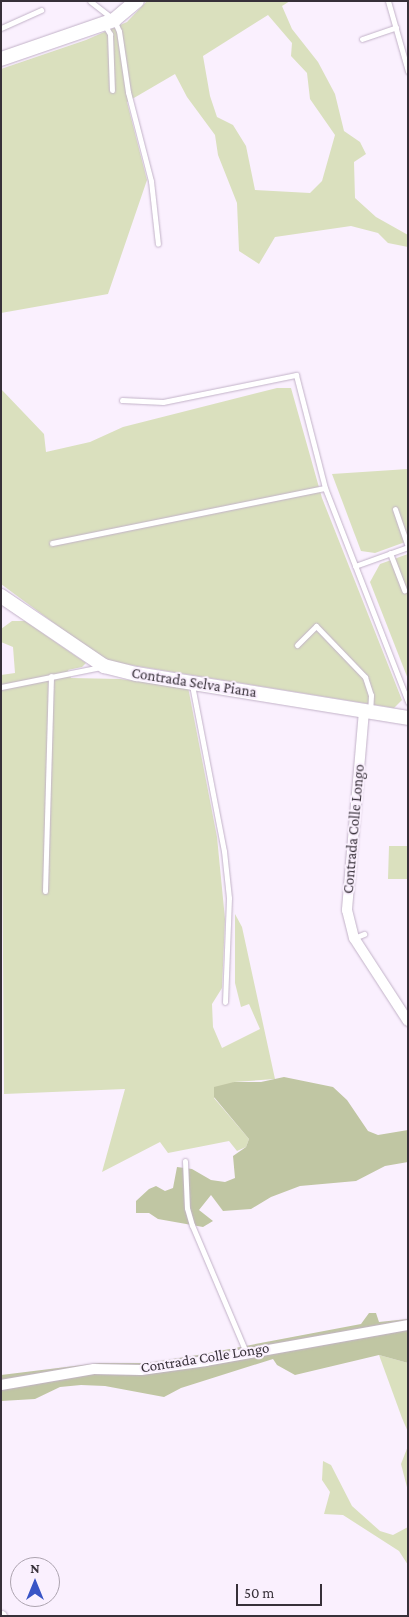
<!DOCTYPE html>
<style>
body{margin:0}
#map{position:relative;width:409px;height:1617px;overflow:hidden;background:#faf0fe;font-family:"Crimson Pro",serif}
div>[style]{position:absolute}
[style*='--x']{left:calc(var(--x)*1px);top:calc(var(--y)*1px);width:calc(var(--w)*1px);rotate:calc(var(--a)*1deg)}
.green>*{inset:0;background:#dae0be}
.forest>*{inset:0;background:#c0c6a3}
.roads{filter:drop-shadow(0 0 1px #c2b2c8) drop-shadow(0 0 1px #c2b2c8)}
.lane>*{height:5px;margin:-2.5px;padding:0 2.5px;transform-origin:2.5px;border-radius:2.5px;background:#fff}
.street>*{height:10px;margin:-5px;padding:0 5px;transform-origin:5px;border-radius:5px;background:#fff}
.secondary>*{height:14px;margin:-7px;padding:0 7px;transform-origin:7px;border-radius:7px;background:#fff}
span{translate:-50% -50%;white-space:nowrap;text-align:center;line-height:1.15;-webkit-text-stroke:4px #faf0fe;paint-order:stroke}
.street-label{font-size:15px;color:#373039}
.frame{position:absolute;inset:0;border:2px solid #373039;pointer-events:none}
.north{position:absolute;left:10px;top:1557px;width:50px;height:50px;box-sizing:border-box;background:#faf0fe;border:1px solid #aca3af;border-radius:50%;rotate:0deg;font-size:14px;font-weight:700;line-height:20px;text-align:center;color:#373039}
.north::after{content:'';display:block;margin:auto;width:18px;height:22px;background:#3954c6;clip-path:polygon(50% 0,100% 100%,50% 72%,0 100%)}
.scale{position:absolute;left:236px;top:1584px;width:86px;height:22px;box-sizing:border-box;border:2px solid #373039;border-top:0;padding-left:6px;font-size:15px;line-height:18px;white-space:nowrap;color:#373039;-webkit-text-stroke:4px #faf0fe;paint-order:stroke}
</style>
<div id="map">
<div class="green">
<div style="clip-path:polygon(evenodd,147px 1px,290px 1px,282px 6px,292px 29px,318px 62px,335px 94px,344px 131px,360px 142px,366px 154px,354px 162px,355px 198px,376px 217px,408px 235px,408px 247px,388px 243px,378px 233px,351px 226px,275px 237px,259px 264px,239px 251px,237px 203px,218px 155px,215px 135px,187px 97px,175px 74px,127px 102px,147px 180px,108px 294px,1px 313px,1px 69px,86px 40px,127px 22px,147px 1px,268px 15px,292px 43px,291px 56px,307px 73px,310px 99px,335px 135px,322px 181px,310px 193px,255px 190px,246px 146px,233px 125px,217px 117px,210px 96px,203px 56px,268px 15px)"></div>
<div style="clip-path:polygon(277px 388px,291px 388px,322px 498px,402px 700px,394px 708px,112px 662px,93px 652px,1px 584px,1px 389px,44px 434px,46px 452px,90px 442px,123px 427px)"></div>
<div style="clip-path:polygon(408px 469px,408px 541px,375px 553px,361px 551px,332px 474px)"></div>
<div style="clip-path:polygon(408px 554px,408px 679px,370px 582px,380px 564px)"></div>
<div style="clip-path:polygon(12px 621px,25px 621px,86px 663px,82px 667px,68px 670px,71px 678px,120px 679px,188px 687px,217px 837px,225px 919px,222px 988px,212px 1004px,213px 1027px,222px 1048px,260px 1029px,249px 1004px,241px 1007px,235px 983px,235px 914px,242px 927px,275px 1079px,234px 1082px,214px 1098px,249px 1139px,246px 1147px,237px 1151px,229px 1141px,168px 1153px,160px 1142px,102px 1172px,125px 1089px,4px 1094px,1px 675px,15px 673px,13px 647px,1px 642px,1px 629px)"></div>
<div style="clip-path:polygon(389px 846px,408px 846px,408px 879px,388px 879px)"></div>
<div style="clip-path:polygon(379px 1355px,408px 1363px,408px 1432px,402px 1418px)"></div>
<div style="clip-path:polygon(408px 1446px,408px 1491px,401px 1464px)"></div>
<div style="clip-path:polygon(323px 1461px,331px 1465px,352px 1506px,380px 1531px,393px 1535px,408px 1527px,408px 1565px,399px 1551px,343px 1515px,324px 1514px,330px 1492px,322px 1480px)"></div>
</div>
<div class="forest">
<div style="clip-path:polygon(284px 1077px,333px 1087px,347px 1100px,368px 1131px,378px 1135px,408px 1130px,408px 1162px,385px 1166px,356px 1181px,300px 1186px,271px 1197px,251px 1209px,223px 1211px,211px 1195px,199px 1210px,213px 1221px,203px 1227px,158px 1219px,149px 1213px,136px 1213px,136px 1201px,149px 1189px,156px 1186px,165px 1191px,173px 1188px,177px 1167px,192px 1169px,211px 1180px,225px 1182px,235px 1178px,233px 1156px,246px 1147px,249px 1139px,214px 1097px,214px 1087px,234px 1082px,261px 1082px)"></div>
<div style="clip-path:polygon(369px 1313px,376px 1313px,379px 1322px,408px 1319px,408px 1363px,379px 1355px,295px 1375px,277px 1365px,273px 1359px,181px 1388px,164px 1397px,105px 1386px,81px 1385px,60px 1387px,35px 1399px,1px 1401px,1px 1375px,99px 1363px,148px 1363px,198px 1355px,361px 1324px)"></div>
</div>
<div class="roads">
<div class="lane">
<div style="--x:90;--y:1;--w:31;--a:38"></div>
<div style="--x:114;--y:20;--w:12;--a:66"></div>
<div style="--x:119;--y:31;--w:62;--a:81.6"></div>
<div style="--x:128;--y:92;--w:92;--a:75.5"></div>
<div style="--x:151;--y:181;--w:63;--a:83.7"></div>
<div style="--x:388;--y:1;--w:73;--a:74.1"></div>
<div style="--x:104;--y:24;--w:12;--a:59"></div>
<div style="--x:110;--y:34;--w:56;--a:88"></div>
<div style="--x:1;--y:28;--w:44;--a:-24.2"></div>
<div style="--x:362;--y:39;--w:36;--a:-19"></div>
<div style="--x:122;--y:400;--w:41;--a:2.8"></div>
<div style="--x:163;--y:402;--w:136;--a:-11.5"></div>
<div style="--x:296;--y:375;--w:117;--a:75.6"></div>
<div style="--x:325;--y:488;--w:230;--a:68.8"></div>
<div style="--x:395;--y:509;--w:39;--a:71"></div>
<div style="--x:52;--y:543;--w:278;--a:-11.4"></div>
<div style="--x:390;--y:553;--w:40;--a:69"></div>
<div style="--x:355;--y:566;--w:56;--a:-19.7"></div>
<div style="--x:297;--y:645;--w:27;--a:-45"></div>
<div style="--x:316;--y:626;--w:71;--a:46.1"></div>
<div style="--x:365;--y:677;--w:19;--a:72"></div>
<div style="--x:371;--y:695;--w:17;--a:93"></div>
<div style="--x:192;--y:685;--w:169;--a:79.1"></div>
<div style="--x:224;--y:851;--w:47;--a:83.9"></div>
<div style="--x:229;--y:898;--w:104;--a:92.2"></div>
<div style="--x:1;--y:687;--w:102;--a:-11.3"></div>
<div style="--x:45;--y:891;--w:215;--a:-88.4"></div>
<div style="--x:354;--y:938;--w:11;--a:-22"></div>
<div style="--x:185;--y:1161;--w:47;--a:87.6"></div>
<div style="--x:187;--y:1208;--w:18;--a:74"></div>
<div style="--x:192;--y:1225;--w:138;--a:67"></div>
</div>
<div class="street">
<div style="--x:364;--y:711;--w:200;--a:94.9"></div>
<div style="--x:347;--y:910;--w:29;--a:76"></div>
<div style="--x:354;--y:938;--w:99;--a:57"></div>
<div style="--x:1;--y:1385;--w:94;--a:-9.8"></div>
<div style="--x:94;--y:1369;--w:47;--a:1.2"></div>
<div style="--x:141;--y:1370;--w:66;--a:-7.9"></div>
<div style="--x:206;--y:1361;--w:205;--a:-10.1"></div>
<div style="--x:1;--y:1616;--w:1;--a:0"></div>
</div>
<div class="secondary">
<div style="--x:1;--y:59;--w:120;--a:-19"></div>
<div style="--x:114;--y:20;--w:30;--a:-40"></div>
<div style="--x:1;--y:596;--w:125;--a:34.2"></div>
<div style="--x:104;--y:666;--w:34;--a:14"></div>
<div style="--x:137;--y:674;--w:275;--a:9.2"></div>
</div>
</div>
<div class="street-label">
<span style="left:194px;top:683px;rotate:9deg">Contrada Selva Piana</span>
<span style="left:354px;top:829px;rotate:-85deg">Contrada Colle Longo</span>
<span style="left:205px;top:1358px;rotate:-9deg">Contrada Colle Longo</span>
</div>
<div class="frame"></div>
<div class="north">N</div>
<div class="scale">50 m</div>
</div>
